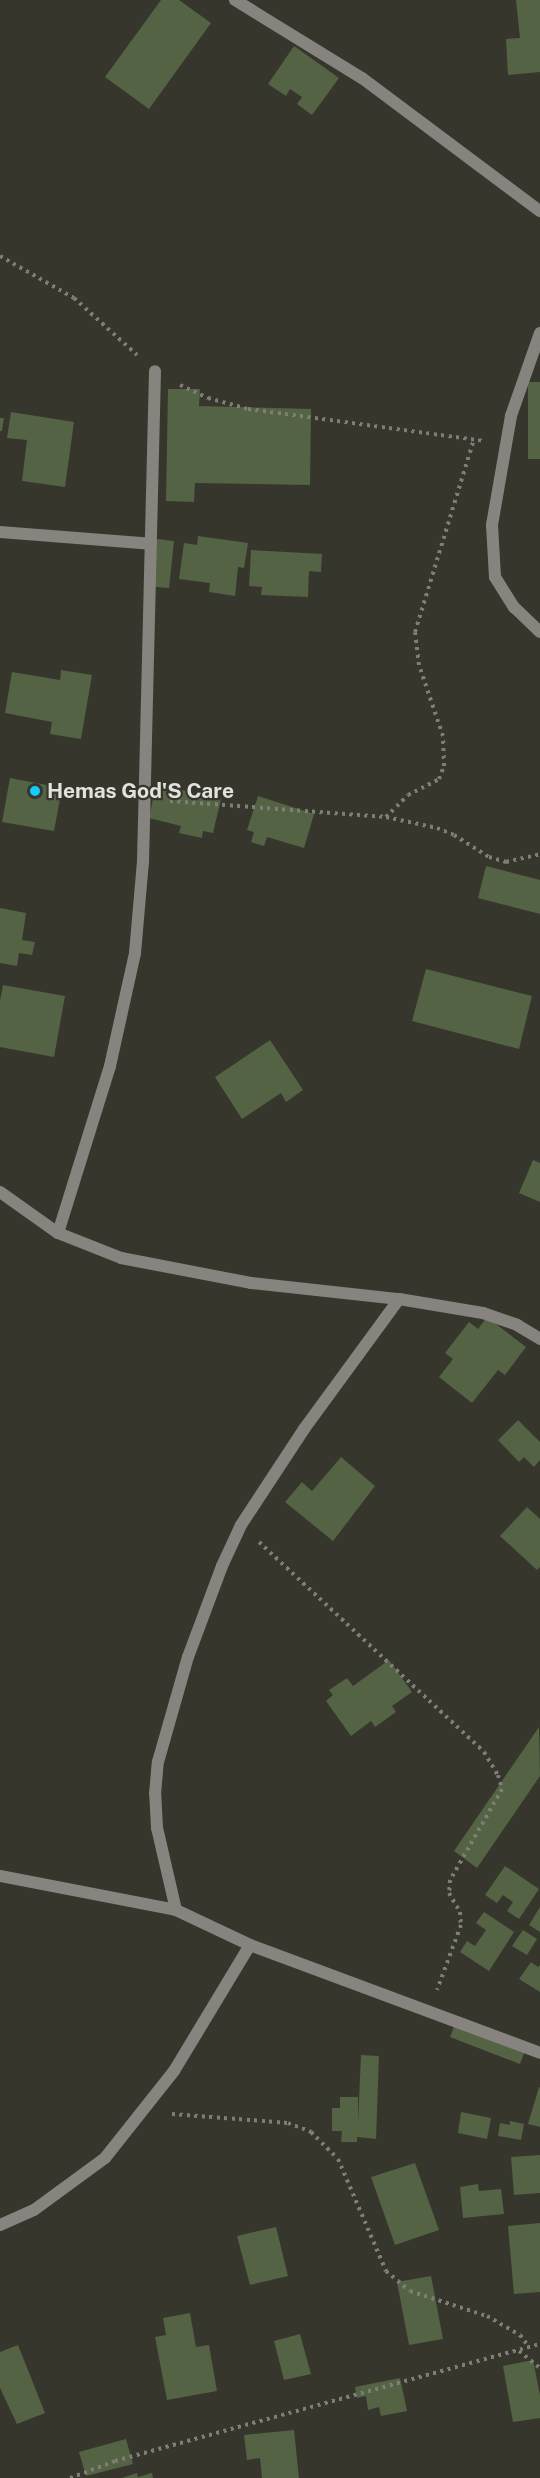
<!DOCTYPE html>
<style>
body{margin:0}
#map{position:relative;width:540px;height:2478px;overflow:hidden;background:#36362d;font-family:"Public Sans",sans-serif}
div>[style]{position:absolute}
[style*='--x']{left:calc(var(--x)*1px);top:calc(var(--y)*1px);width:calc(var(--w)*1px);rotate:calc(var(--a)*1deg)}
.building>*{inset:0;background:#536344}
.path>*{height:4px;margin-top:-2px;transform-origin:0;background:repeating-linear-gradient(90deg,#7e7e77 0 3px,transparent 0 7.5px)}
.minor>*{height:12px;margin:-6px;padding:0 6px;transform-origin:6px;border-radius:6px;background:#878480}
.dots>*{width:16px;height:16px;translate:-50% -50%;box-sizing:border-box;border:3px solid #36362d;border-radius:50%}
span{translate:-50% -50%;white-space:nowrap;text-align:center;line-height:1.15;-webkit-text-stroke:4.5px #36362d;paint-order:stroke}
.poi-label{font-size:21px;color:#e3e3dd;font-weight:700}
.left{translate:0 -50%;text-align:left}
</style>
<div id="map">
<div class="building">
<div style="clip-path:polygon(161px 0,179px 0,211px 23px,149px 109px,105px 77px)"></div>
<div style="clip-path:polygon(516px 0,540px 0,540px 72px,508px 75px,506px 39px,520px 38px)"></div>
<div style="clip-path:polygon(294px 46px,339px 78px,312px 115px,297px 104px,302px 97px,290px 89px,286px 96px,268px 84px)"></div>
<div style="clip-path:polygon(528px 382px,540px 382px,540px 459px,528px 459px)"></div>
<div style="clip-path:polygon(168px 389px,200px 389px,199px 406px,311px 409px,310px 485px,195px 483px,194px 502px,166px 501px)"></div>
<div style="clip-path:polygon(11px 412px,74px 422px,65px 487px,22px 481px,27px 440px,7px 438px)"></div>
<div style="clip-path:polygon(0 418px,4px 418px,2px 431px,0 431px)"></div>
<div style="clip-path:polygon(198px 536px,248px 543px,244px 568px,238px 567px,235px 596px,209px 592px,210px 583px,179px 579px,184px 543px,197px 545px)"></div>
<div style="clip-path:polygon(149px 538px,174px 541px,169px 588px,144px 586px)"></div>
<div style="clip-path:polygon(251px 550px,322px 554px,321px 572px,309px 571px,308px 597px,261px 595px,262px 587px,249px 586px)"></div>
<div style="clip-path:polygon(61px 670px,92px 675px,81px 739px,50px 734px,52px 722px,5px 713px,12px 672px,60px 680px)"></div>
<div style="clip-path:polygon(10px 778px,62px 788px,54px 831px,2px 822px)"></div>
<div style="clip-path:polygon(156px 784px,221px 799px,213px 833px,203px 831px,202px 838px,179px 833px,181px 826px,149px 818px)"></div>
<div style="clip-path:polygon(258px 796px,314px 814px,304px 848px,267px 837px,264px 846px,251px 842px,254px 832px,247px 830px)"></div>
<div style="clip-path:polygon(486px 866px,540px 880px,540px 914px,478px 898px)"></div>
<div style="clip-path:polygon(0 908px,26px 913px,22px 940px,35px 942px,32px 955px,19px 953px,17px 966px,0 963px)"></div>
<div style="clip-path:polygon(426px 969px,532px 996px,519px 1049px,412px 1021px)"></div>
<div style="clip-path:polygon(3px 985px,65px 996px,54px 1057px,0 1047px,0 1001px)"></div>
<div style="clip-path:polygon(270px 1040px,303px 1090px,286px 1102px,281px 1093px,242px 1119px,215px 1077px)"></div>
<div style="clip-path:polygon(533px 1160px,540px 1163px,540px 1202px,519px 1193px)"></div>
<div style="clip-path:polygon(487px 1317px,526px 1347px,505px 1375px,498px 1370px,472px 1403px,439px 1377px,453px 1359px,445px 1353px,469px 1322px,478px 1329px)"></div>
<div style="clip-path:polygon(518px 1420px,540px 1442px,540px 1460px,534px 1467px,524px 1457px,519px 1462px,498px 1440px)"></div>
<div style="clip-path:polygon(341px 1457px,375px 1486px,333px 1541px,285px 1502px,302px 1482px,312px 1491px)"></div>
<div style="clip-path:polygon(527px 1507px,540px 1519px,540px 1567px,537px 1570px,500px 1536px)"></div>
<div style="clip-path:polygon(389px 1660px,412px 1692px,392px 1706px,396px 1712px,375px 1727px,371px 1721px,351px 1736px,326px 1701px,333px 1695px,329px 1690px,347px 1678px,353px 1686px)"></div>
<div style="clip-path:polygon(539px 1727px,540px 1776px,477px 1868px,454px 1851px)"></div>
<div style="clip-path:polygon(505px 1866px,539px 1889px,519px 1919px,507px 1911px,513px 1902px,503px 1895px,497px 1903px,485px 1895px)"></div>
<div style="clip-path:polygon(540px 1907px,540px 1932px,529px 1925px)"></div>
<div style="clip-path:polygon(484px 1912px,514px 1932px,489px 1971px,460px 1952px,467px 1941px,475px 1946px,486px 1930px,476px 1923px)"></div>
<div style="clip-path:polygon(523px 1930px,537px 1939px,527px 1955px,512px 1946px)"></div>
<div style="clip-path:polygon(531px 1962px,538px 1967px,540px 1965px,540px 1992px,519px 1979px)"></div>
<div style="clip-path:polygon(458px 2016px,528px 2043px,520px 2064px,450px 2037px)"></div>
<div style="clip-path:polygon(361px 2055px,379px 2056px,376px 2139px,357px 2137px,357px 2142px,341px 2142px,342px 2131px,332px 2131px,332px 2108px,340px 2108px,340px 2097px,358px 2097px,358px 2123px)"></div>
<div style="clip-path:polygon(539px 2087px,540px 2088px,540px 2127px,528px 2124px)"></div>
<div style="clip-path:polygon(461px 2112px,491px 2118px,487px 2139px,458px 2133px)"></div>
<div style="clip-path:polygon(510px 2121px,524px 2124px,521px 2140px,498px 2136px,500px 2123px,510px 2125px)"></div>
<div style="clip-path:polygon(540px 2155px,540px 2193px,514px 2195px,511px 2157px)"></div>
<div style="clip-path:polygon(415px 2163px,439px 2230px,395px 2245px,371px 2177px)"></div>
<div style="clip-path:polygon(478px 2184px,479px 2191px,501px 2189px,504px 2214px,463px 2218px,460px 2187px)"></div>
<div style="clip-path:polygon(540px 2223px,540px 2292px,514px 2294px,508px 2226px)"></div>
<div style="clip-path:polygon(276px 2227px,288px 2276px,250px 2285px,237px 2236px)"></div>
<div style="clip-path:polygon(431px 2276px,443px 2339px,409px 2345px,397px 2282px)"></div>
<div style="clip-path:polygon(190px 2313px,196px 2347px,209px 2345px,217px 2391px,167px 2400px,155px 2337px,166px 2335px,163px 2318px)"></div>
<div style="clip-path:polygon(300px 2334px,311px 2374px,284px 2380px,274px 2341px)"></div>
<div style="clip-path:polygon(18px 2345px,45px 2413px,17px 2424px,0 2388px,0 2352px)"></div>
<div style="clip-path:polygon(533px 2360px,540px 2395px,540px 2418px,513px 2422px,503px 2366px)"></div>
<div style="clip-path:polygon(400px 2378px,407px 2411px,381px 2416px,379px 2407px,368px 2410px,366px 2396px,357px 2398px,355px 2387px)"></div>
<div style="clip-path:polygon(294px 2430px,299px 2478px,262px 2478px,260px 2458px,247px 2460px,244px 2435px)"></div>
<div style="clip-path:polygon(126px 2439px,133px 2464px,86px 2476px,79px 2452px)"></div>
<div style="clip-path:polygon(137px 2473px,138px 2477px,152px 2473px,153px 2478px,122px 2478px)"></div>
</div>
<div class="path">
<div style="--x:0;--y:256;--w:85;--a:29.6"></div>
<div style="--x:74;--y:298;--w:85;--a:42.1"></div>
<div style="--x:180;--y:385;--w:31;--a:25"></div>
<div style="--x:208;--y:398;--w:41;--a:15.4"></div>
<div style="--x:248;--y:409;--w:238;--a:7.7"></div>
<div style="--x:170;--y:801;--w:217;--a:4.2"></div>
<div style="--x:386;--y:817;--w:52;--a:12.2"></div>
<div style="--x:437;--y:828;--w:18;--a:22"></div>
<div style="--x:454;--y:835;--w:41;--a:32.2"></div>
<div style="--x:489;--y:857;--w:18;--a:16"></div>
<div style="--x:506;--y:862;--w:35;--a:-13"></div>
<div style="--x:386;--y:817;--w:31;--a:-45"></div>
<div style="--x:408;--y:795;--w:35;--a:-27"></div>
<div style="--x:439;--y:779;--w:14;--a:-69"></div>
<div style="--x:444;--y:766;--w:30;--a:-92"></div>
<div style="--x:443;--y:736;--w:75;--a:-108.7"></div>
<div style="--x:419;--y:665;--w:33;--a:-97"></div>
<div style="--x:415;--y:632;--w:202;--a:-73"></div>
<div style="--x:259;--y:1542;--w:308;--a:43"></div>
<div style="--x:484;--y:1752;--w:27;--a:59"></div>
<div style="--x:498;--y:1775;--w:15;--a:74"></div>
<div style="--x:502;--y:1789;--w:105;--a:119.7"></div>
<div style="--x:450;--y:1880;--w:13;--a:94"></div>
<div style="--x:449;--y:1893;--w:22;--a:60"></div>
<div style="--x:460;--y:1912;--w:13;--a:86"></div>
<div style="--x:461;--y:1925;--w:69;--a:110.3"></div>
<div style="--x:172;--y:2114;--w:116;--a:4.4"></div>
<div style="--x:288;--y:2123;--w:25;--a:21"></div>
<div style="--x:311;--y:2132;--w:38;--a:45"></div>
<div style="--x:338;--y:2159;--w:122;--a:66.8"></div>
<div style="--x:386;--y:2271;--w:31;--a:40"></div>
<div style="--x:410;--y:2291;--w:81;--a:18"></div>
<div style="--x:487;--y:2316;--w:38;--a:30"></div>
<div style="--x:520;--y:2335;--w:15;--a:53"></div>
<div style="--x:519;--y:2351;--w:27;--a:39"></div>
<div style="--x:70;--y:2478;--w:48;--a:-20.7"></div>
<div style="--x:115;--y:2461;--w:441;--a:-15.4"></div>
</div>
<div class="minor">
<div style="--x:235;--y:0;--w:149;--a:31.6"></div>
<div style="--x:362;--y:78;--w:222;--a:36.8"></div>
<div style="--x:540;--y:333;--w:88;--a:109.3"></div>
<div style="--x:511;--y:416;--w:111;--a:99.9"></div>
<div style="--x:492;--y:525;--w:52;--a:86.7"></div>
<div style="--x:495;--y:577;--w:36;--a:58"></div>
<div style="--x:514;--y:607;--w:36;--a:44"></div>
<div style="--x:0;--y:532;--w:151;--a:4.5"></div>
<div style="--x:0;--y:1192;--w:71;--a:35.3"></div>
<div style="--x:58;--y:1233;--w:68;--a:21.6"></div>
<div style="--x:121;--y:1258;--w:132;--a:10.9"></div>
<div style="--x:251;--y:1283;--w:149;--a:6.2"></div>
<div style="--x:399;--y:1299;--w:85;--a:9.5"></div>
<div style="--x:483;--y:1313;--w:36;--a:19"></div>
<div style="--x:517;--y:1325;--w:27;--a:31"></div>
<div style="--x:58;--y:1233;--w:175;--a:-72.7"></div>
<div style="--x:110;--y:1066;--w:116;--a:-77.5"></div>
<div style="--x:135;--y:953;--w:91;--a:-85"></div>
<div style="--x:143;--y:862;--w:491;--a:-88.6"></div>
<div style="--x:0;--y:1876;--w:179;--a:10.9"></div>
<div style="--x:176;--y:1910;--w:82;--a:25.3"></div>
<div style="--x:250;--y:1945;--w:309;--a:20.4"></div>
<div style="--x:176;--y:1910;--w:84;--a:-103"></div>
<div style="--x:157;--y:1828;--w:34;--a:-93"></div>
<div style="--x:155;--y:1794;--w:32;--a:-85"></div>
<div style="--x:158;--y:1762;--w:109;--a:-74.1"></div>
<div style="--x:188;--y:1657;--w:97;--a:-69.5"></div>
<div style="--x:222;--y:1566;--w:45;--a:-65.1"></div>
<div style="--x:241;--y:1525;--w:115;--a:-56.7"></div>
<div style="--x:304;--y:1429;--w:161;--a:-53.8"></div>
<div style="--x:0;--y:2225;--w:37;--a:-24"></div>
<div style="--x:34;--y:2210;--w:88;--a:-36.2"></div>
<div style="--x:105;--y:2158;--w:111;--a:-51.6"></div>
<div style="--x:174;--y:2071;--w:147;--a:-58.9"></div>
</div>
<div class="dots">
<div style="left:35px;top:791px;background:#16cafb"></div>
</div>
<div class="poi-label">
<span class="left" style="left:47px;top:791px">Hemas God'S Care</span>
</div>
</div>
